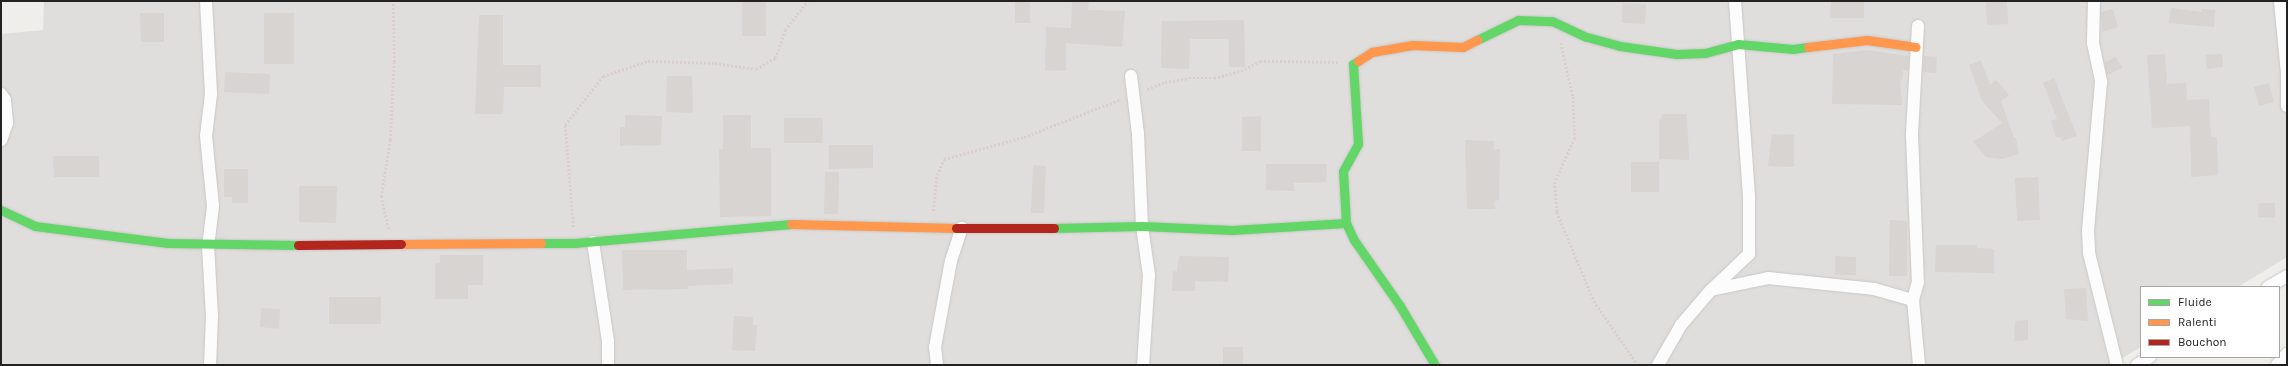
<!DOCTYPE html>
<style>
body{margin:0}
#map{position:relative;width:2288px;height:366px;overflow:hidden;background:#f0eeeb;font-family:Karla,sans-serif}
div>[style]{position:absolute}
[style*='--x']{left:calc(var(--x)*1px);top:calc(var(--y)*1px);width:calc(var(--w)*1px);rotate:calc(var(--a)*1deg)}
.residential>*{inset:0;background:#dfdedc}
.building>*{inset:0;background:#d7d4d2}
.path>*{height:2.5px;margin-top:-1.25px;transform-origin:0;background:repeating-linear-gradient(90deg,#dccecd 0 2px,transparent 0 4px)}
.roads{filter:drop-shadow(0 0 1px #c9c8c7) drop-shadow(0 0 1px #c9c8c7)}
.street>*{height:12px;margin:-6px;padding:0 6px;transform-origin:6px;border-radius:6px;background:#fdfcfc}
.fast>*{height:9px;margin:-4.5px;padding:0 4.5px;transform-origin:4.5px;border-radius:4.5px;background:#63d668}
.slow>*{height:9px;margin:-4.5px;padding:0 4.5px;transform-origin:4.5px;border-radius:4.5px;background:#ff974d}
.jam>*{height:9px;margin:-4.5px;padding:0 4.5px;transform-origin:4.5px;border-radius:4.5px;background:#b3261e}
span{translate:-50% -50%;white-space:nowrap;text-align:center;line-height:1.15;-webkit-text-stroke:3px #fff;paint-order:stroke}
.frame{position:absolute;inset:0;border:2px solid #222;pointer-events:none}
.legend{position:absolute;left:2140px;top:286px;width:140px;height:72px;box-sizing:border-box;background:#fff;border:1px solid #a7a7a7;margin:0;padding:5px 7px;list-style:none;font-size:12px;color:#222}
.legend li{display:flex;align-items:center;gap:8px;height:20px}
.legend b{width:20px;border:1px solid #a7a7a7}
</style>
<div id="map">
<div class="residential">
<div style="clip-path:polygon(44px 1px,2287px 1px,2287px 257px,2238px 287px,2141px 287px,2141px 347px,2111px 365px,1px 365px,1px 34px,43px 30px)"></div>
</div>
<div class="building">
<div style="clip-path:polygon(742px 1px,766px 1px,766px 36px,742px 36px)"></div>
<div style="clip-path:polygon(1015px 1px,1030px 1px,1030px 23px,1015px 23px)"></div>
<div style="clip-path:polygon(1072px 1px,1089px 1px,1088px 10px,1125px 11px,1122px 47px,1066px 43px,1066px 71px,1045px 70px,1046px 27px,1071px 28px)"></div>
<div style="clip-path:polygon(1831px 1px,1864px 1px,1864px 18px,1830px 18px)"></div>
<div style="clip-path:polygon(1986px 1px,2007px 1px,2008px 24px,1987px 25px)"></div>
<div style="clip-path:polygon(1622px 3px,1646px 4px,1645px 24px,1622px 23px)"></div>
<div style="clip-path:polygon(2171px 8px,2201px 12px,2202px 9px,2215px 10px,2214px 27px,2169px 23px)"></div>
<div style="clip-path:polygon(2113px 9px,2118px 27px,2102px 32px,2101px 12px)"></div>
<div style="clip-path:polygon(140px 13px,164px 13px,164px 42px,141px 42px)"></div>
<div style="clip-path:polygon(264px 13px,294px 13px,294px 64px,264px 64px)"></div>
<div style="clip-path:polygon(479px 15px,503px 15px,503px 65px,541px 65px,541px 87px,504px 87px,503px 114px,475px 114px)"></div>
<div style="clip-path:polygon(1244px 20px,1245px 67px,1229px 67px,1229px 39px,1190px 39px,1189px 69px,1161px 68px,1162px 21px)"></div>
<div style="clip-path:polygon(1867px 50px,1909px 56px,1908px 70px,1903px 70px,1902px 80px,1900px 79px,1902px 105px,1832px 104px,1833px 54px)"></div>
<div style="clip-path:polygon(2165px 54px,2167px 84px,2186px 83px,2187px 100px,2209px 99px,2211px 137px,2217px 137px,2218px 175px,2191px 177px,2190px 126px,2152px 128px,2147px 55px)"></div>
<div style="clip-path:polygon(2222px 54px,2223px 67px,2207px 69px,2206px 55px)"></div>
<div style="clip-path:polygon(1924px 56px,1937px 57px,1936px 73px,1923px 72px)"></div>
<div style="clip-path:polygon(2116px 57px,2122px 68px,2107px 75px,2105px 62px)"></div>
<div style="clip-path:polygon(1981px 60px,1990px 85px,1996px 80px,2009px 95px,2001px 101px,2014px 138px,2016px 138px,2019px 154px,2002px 159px,1986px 157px,1973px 142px,2002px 123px,1982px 101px,1969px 65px)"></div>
<div style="clip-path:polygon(225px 72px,270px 74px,269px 94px,224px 92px)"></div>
<div style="clip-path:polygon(667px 76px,692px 76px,693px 113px,666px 112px)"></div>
<div style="clip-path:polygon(2054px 78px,2077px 136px,2062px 141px,2060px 137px,2056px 137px,2051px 121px,2057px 119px,2043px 83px)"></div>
<div style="clip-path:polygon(2269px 83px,2274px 102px,2259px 106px,2254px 87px)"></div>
<div style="clip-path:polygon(1662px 114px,1687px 114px,1689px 160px,1659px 159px,1659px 119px,1661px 119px)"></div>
<div style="clip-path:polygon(625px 115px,662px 116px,661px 145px,620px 146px,620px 127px,625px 127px)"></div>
<div style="clip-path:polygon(723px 115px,751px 115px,751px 148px,771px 148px,771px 216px,720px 217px,719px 149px,723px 149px)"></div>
<div style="clip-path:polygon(1261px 116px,1261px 151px,1242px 151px,1242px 117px)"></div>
<div style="clip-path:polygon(784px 118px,823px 118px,822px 143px,784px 143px)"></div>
<div style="clip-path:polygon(1772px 134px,1794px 135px,1794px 167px,1768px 166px)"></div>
<div style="clip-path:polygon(1465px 140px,1494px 141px,1494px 149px,1500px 149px,1499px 200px,1494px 201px,1495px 209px,1467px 209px)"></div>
<div style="clip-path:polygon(829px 145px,873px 145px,873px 168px,829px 169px)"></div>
<div style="clip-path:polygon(53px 156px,99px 156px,99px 177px,54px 177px)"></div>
<div style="clip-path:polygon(1631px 162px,1659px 162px,1659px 192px,1631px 192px)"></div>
<div style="clip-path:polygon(1266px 164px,1327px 164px,1326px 182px,1294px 183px,1294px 191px,1266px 190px)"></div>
<div style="clip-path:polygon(1033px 165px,1046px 166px,1044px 213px,1031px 213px)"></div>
<div style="clip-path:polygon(224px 169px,248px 169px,248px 203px,232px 203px,232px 197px,224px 197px)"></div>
<div style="clip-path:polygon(825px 172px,839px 172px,838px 214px,824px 214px)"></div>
<div style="clip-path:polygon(2038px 177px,2040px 220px,2017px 221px,2015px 178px)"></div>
<div style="clip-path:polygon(299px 186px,337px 186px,336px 223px,299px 222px)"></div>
<div style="clip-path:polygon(2259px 203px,2275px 203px,2275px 218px,2258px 217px)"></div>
<div style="clip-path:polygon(1890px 220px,1907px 221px,1907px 276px,1889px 276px)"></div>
<div style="clip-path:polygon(1936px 245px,1977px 245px,1977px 248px,1994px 249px,1994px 273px,1935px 272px)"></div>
<div style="clip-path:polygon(622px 250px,687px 250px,687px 270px,733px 268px,733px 284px,688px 286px,688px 289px,623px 290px)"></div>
<div style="clip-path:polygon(440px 255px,483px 255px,483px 285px,468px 285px,468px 299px,435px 299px,435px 263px,440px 263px)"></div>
<div style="clip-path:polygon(1179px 256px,1229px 257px,1228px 282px,1195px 281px,1195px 291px,1172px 291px,1173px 271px,1177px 272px)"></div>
<div style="clip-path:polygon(1835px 256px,1856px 257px,1856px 275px,1835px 275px)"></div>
<div style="clip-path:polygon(2086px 288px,2088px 321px,2066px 319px,2064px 289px)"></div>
<div style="clip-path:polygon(329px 297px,381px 297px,381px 324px,329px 324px)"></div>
<div style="clip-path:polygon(261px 308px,280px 309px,279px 329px,260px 327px)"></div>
<div style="clip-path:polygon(734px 316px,753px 317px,753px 325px,757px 325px,755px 351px,732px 350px)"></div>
<div style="clip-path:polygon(2028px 320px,2028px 340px,2014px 341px,2015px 321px)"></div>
<div style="clip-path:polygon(1223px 347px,1243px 347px,1243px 365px,1223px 365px)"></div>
</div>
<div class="path">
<div style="--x:1561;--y:43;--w:55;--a:77.5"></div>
<div style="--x:1573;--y:97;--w:41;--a:87.2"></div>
<div style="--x:1575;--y:138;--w:48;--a:114.4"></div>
<div style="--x:1555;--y:182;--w:30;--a:86"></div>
<div style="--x:1557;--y:212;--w:96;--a:67.4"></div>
<div style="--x:1594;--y:301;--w:78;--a:55.5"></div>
<div style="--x:1147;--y:89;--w:19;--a:-21"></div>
<div style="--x:1165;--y:82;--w:24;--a:-9"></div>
<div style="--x:1189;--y:78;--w:25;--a:0"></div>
<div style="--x:1214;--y:78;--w:28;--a:-15"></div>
<div style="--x:1241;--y:71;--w:21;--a:-28"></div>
<div style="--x:1260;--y:61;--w:79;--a:0.7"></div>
<div style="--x:933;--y:211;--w:36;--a:-84"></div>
<div style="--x:937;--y:175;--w:17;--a:-66"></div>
<div style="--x:944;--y:159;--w:83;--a:-15.4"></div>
<div style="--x:1024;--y:137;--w:104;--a:-21.4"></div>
<div style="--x:573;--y:227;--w:102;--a:-94.5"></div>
<div style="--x:565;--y:125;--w:62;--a:-52.2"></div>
<div style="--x:603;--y:76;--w:47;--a:-18.4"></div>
<div style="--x:648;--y:61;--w:67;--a:1.7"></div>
<div style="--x:715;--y:63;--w:41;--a:8.3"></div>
<div style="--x:756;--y:69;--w:22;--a:-30"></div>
<div style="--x:775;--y:58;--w:30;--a:-70"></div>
<div style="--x:785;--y:30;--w:37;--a:-52"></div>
<div style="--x:388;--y:229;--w:33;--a:-102"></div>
<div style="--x:381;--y:197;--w:58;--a:-81"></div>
<div style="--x:390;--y:140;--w:78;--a:-87.1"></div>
<div style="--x:394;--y:62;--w:61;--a:-90.9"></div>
</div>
<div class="roads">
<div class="street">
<div style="--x:206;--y:1;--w:93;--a:86.9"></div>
<div style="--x:211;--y:94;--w:42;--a:96.8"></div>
<div style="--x:206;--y:136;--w:70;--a:84.3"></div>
<div style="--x:213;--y:206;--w:39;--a:97"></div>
<div style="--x:208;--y:245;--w:71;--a:86.8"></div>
<div style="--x:212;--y:316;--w:49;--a:92.3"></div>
<div style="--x:2094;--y:1;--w:42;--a:91.4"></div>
<div style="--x:2093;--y:43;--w:40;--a:78"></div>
<div style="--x:2101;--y:82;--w:150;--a:95"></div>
<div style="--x:2088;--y:231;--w:22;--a:87"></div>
<div style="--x:2089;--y:253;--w:115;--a:76"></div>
<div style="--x:2280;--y:1;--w:73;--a:84.5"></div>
<div style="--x:2287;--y:74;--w:32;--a:90"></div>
<div style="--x:1918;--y:26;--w:109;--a:93.2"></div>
<div style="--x:1912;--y:135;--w:147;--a:87.7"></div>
<div style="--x:1918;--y:282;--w:19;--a:106"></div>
<div style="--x:1913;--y:300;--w:65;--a:84.7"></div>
<div style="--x:1131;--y:76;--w:58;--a:83.1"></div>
<div style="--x:1138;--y:134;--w:92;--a:87.5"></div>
<div style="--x:1142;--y:226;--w:49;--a:81.9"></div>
<div style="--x:1149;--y:275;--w:90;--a:93.8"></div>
<div style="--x:1;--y:94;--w:7;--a:56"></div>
<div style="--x:5;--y:100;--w:23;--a:85"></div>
<div style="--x:7;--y:123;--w:18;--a:109"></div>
<div style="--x:593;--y:242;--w:100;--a:81.4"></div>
<div style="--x:608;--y:341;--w:24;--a:90"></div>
<div style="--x:2268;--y:287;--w:22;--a:-30"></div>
<div style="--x:1711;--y:290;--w:58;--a:-11.9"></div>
<div style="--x:1768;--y:278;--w:107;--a:5.9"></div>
<div style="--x:1874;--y:289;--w:41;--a:15.8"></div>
<div style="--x:937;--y:365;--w:18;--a:-96"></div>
<div style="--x:935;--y:347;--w:87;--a:-79.5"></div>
<div style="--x:951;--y:261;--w:35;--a:-72"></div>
<div style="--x:1658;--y:365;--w:46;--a:-60.1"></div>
<div style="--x:1681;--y:325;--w:45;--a:-49.5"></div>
<div style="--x:1710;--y:291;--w:54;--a:-43.5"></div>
<div style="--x:1749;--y:254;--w:58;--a:-90"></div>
<div style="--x:1749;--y:196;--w:196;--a:-94.1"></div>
<div style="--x:2137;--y:365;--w:15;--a:-32"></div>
<div style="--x:2277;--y:365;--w:15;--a:-48"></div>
</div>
<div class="fast">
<div style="--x:1477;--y:40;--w:46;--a:-26"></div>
<div style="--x:1518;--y:20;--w:34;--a:2"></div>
<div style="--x:1552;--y:21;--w:38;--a:25"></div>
<div style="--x:1587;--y:37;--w:34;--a:15"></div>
<div style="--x:1620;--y:46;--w:57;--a:8.1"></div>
<div style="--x:1676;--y:54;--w:29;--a:-2"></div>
<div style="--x:1705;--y:53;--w:34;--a:-15"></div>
<div style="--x:1738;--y:44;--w:55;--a:5.2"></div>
<div style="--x:1793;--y:49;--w:15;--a:-8"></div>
<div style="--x:1358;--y:61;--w:6;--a:149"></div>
<div style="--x:1353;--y:64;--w:80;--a:86.4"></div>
<div style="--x:1358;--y:144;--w:31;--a:119"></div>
<div style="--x:1343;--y:171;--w:52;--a:86.7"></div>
<div style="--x:1346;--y:223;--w:19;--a:65"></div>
<div style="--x:1354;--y:240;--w:80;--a:55.1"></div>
<div style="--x:1400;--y:306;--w:69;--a:59.3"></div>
<div style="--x:1;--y:210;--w:38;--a:25"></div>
<div style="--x:35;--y:226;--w:134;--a:7.3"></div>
<div style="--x:168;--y:243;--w:130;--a:0.9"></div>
<div style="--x:1054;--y:228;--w:88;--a:-1.3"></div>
<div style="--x:1142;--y:226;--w:90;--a:2.5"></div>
<div style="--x:1232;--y:230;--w:114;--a:-3.5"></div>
<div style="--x:541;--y:243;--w:33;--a:0"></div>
<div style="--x:574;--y:243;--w:218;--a:-5"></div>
</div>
<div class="slow">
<div style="--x:1808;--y:47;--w:59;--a:-6.8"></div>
<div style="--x:1867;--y:40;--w:49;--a:8.1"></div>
<div style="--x:1358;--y:61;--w:17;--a:-33"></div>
<div style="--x:1372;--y:52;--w:41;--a:-9.9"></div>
<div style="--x:1412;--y:45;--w:51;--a:2.2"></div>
<div style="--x:1463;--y:47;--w:16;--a:-27"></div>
<div style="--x:791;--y:224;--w:165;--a:1.4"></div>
<div style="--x:401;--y:244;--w:140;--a:-0.4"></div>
</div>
<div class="jam">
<div style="--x:956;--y:228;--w:98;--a:0"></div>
<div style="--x:298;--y:245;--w:103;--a:-0.6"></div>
</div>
</div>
<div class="frame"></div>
<ul class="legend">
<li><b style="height:5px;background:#63d668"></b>Fluide</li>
<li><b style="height:5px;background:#ff974d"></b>Ralenti</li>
<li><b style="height:5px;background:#b3261e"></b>Bouchon</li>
</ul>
</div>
